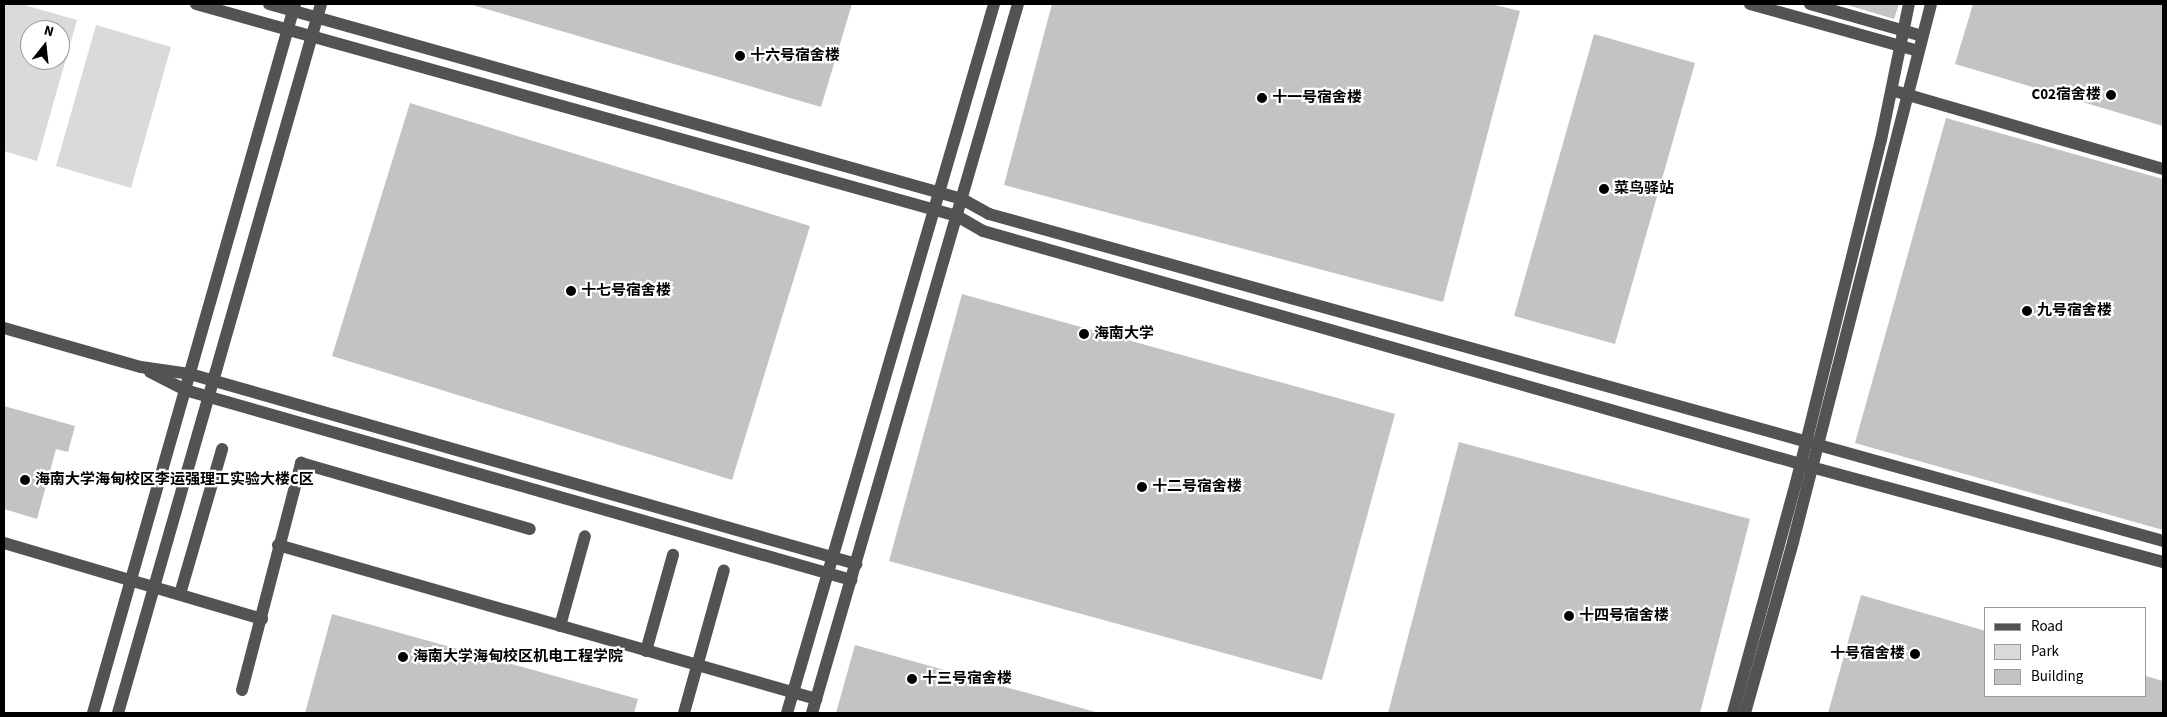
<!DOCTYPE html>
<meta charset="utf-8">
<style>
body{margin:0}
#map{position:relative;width:2167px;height:717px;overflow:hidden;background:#fff;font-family:"Source Sans 3","Noto Sans SC",sans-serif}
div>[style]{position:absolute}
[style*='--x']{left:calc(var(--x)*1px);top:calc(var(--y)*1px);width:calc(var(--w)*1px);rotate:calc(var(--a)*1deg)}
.green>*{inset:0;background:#dadada}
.building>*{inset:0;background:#c3c3c3}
.minor>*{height:12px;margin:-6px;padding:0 6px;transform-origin:6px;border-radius:6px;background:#535353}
.dots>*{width:14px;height:14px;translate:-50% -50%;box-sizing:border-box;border:2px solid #fff;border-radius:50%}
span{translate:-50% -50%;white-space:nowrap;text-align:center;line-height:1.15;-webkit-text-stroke:4.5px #fff;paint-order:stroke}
.poi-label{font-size:15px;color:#000;font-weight:700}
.left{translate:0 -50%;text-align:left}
.right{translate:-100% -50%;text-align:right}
.frame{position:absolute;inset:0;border:5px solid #000;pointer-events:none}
.legend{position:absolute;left:1984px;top:607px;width:162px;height:90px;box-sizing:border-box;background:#fff;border:1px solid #999;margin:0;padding:6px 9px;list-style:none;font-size:15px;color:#000}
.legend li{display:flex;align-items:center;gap:10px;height:25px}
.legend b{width:25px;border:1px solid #999}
.north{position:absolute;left:20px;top:20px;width:50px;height:50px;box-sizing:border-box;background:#fff;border:1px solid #999;border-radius:50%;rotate:16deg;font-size:14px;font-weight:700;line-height:20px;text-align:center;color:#000}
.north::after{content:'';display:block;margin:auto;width:18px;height:22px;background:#000;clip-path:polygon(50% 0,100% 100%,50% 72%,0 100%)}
</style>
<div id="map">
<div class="green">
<div style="clip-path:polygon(evenodd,4px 4px,21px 4px,77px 20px,37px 161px,4px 151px,4px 4px,30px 30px,60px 30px,60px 60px,30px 60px,30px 30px)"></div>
<div style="clip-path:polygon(96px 25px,171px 47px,131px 188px,56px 166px)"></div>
</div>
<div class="building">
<div style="clip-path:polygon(469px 4px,852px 4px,821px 107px)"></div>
<div style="clip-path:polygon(1052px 4px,1491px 4px,1520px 11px,1443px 302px,1004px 185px)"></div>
<div style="clip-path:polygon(1844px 4px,1899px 4px,1894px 19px)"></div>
<div style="clip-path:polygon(1973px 4px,2163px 4px,2163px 126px,1955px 64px)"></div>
<div style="clip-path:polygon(1594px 34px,1695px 63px,1615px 344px,1514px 316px)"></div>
<div style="clip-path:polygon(410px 103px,810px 226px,732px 480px,332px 356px)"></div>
<div style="clip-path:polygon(1946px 118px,2163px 179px,2163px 530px,1855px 443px)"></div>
<div style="clip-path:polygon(962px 294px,1395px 414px,1322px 680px,889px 561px)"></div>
<div style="clip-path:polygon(4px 406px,75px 426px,68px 452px,56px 449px,37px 519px,4px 509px)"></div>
<div style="clip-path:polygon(1459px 442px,1750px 519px,1700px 713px,1388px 713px)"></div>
<div style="clip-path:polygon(1861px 595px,1986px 631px,1986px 696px,2146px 696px,2146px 676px,2163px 681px,2163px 713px,1828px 713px)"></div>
<div style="clip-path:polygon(332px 614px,638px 699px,634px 713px,305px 713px)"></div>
<div style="clip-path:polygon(855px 645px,1099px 713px,836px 713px)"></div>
</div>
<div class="minor">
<div style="--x:196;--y:4;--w:790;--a:15.57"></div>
<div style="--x:957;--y:216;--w:30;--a:30"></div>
<div style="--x:983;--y:231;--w:861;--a:15.91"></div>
<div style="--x:1811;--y:467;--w:365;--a:15.1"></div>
<div style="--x:269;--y:4;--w:720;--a:15.72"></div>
<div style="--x:962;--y:199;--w:31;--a:29"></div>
<div style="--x:989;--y:214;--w:1219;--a:15.56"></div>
<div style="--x:1750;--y:4;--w:174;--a:15.6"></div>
<div style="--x:1810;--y:4;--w:116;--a:15.9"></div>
<div style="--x:1898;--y:92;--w:276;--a:16.2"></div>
<div style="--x:4;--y:328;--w:142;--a:15.9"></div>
<div style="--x:141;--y:367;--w:49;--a:8.1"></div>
<div style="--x:190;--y:374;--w:693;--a:15.92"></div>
<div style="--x:150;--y:372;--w:39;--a:27"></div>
<div style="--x:185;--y:390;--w:693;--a:15.92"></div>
<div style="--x:4;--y:543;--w:269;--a:16.4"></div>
<div style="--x:278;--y:545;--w:560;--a:15.97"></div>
<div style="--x:180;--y:594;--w:151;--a:-73.8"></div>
<div style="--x:560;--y:626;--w:93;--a:-74.5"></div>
<div style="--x:646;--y:651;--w:100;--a:-74.3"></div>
<div style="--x:242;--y:690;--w:235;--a:-75.4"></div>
<div style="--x:301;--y:463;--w:238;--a:16.1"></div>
<div style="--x:93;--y:713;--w:737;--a:-74.1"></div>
<div style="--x:118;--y:713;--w:737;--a:-74.02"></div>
<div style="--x:684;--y:713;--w:148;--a:-74.4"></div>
<div style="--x:787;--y:713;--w:739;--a:-73.72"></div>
<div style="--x:812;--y:713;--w:738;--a:-73.8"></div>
<div style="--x:1733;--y:713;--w:238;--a:-74.7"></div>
<div style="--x:1796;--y:483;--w:353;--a:-76.1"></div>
<div style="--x:1881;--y:140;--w:139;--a:-78.4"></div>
<div style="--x:1745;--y:713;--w:178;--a:-74.3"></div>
<div style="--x:1793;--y:542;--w:555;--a:-75.61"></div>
</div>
<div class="dots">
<div style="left:740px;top:56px;background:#000"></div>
<div style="left:2111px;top:95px;background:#000"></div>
<div style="left:1262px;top:98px;background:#000"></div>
<div style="left:1604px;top:189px;background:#000"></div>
<div style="left:571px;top:291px;background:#000"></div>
<div style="left:2027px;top:311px;background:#000"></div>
<div style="left:1084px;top:334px;background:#000"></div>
<div style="left:25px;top:480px;background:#000"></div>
<div style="left:1142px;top:487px;background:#000"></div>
<div style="left:1569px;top:616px;background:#000"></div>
<div style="left:1915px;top:654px;background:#000"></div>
<div style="left:403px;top:657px;background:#000"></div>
<div style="left:912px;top:679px;background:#000"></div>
</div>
<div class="poi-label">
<span class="left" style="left:750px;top:56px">十六号宿舍楼</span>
<span class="right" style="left:2101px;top:95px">C02宿舍楼</span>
<span class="left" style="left:1272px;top:98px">十一号宿舍楼</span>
<span class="left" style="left:1614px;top:189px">菜鸟驿站</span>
<span class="left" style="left:581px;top:291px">十七号宿舍楼</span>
<span class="left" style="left:2037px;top:311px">九号宿舍楼</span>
<span class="left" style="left:1094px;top:334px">海南大学</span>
<span class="left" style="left:35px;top:480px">海南大学海甸校区李运强理工实验大楼C区</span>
<span class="left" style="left:1152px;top:487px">十二号宿舍楼</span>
<span class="left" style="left:1579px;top:616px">十四号宿舍楼</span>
<span class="right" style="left:1905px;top:654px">十号宿舍楼</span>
<span class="left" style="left:413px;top:657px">海南大学海甸校区机电工程学院</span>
<span class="left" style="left:922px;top:679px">十三号宿舍楼</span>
</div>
<div class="frame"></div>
<ul class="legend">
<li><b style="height:6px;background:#535353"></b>Road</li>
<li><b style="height:14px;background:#dadada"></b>Park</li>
<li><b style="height:14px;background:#c3c3c3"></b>Building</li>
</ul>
<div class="north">N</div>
</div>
